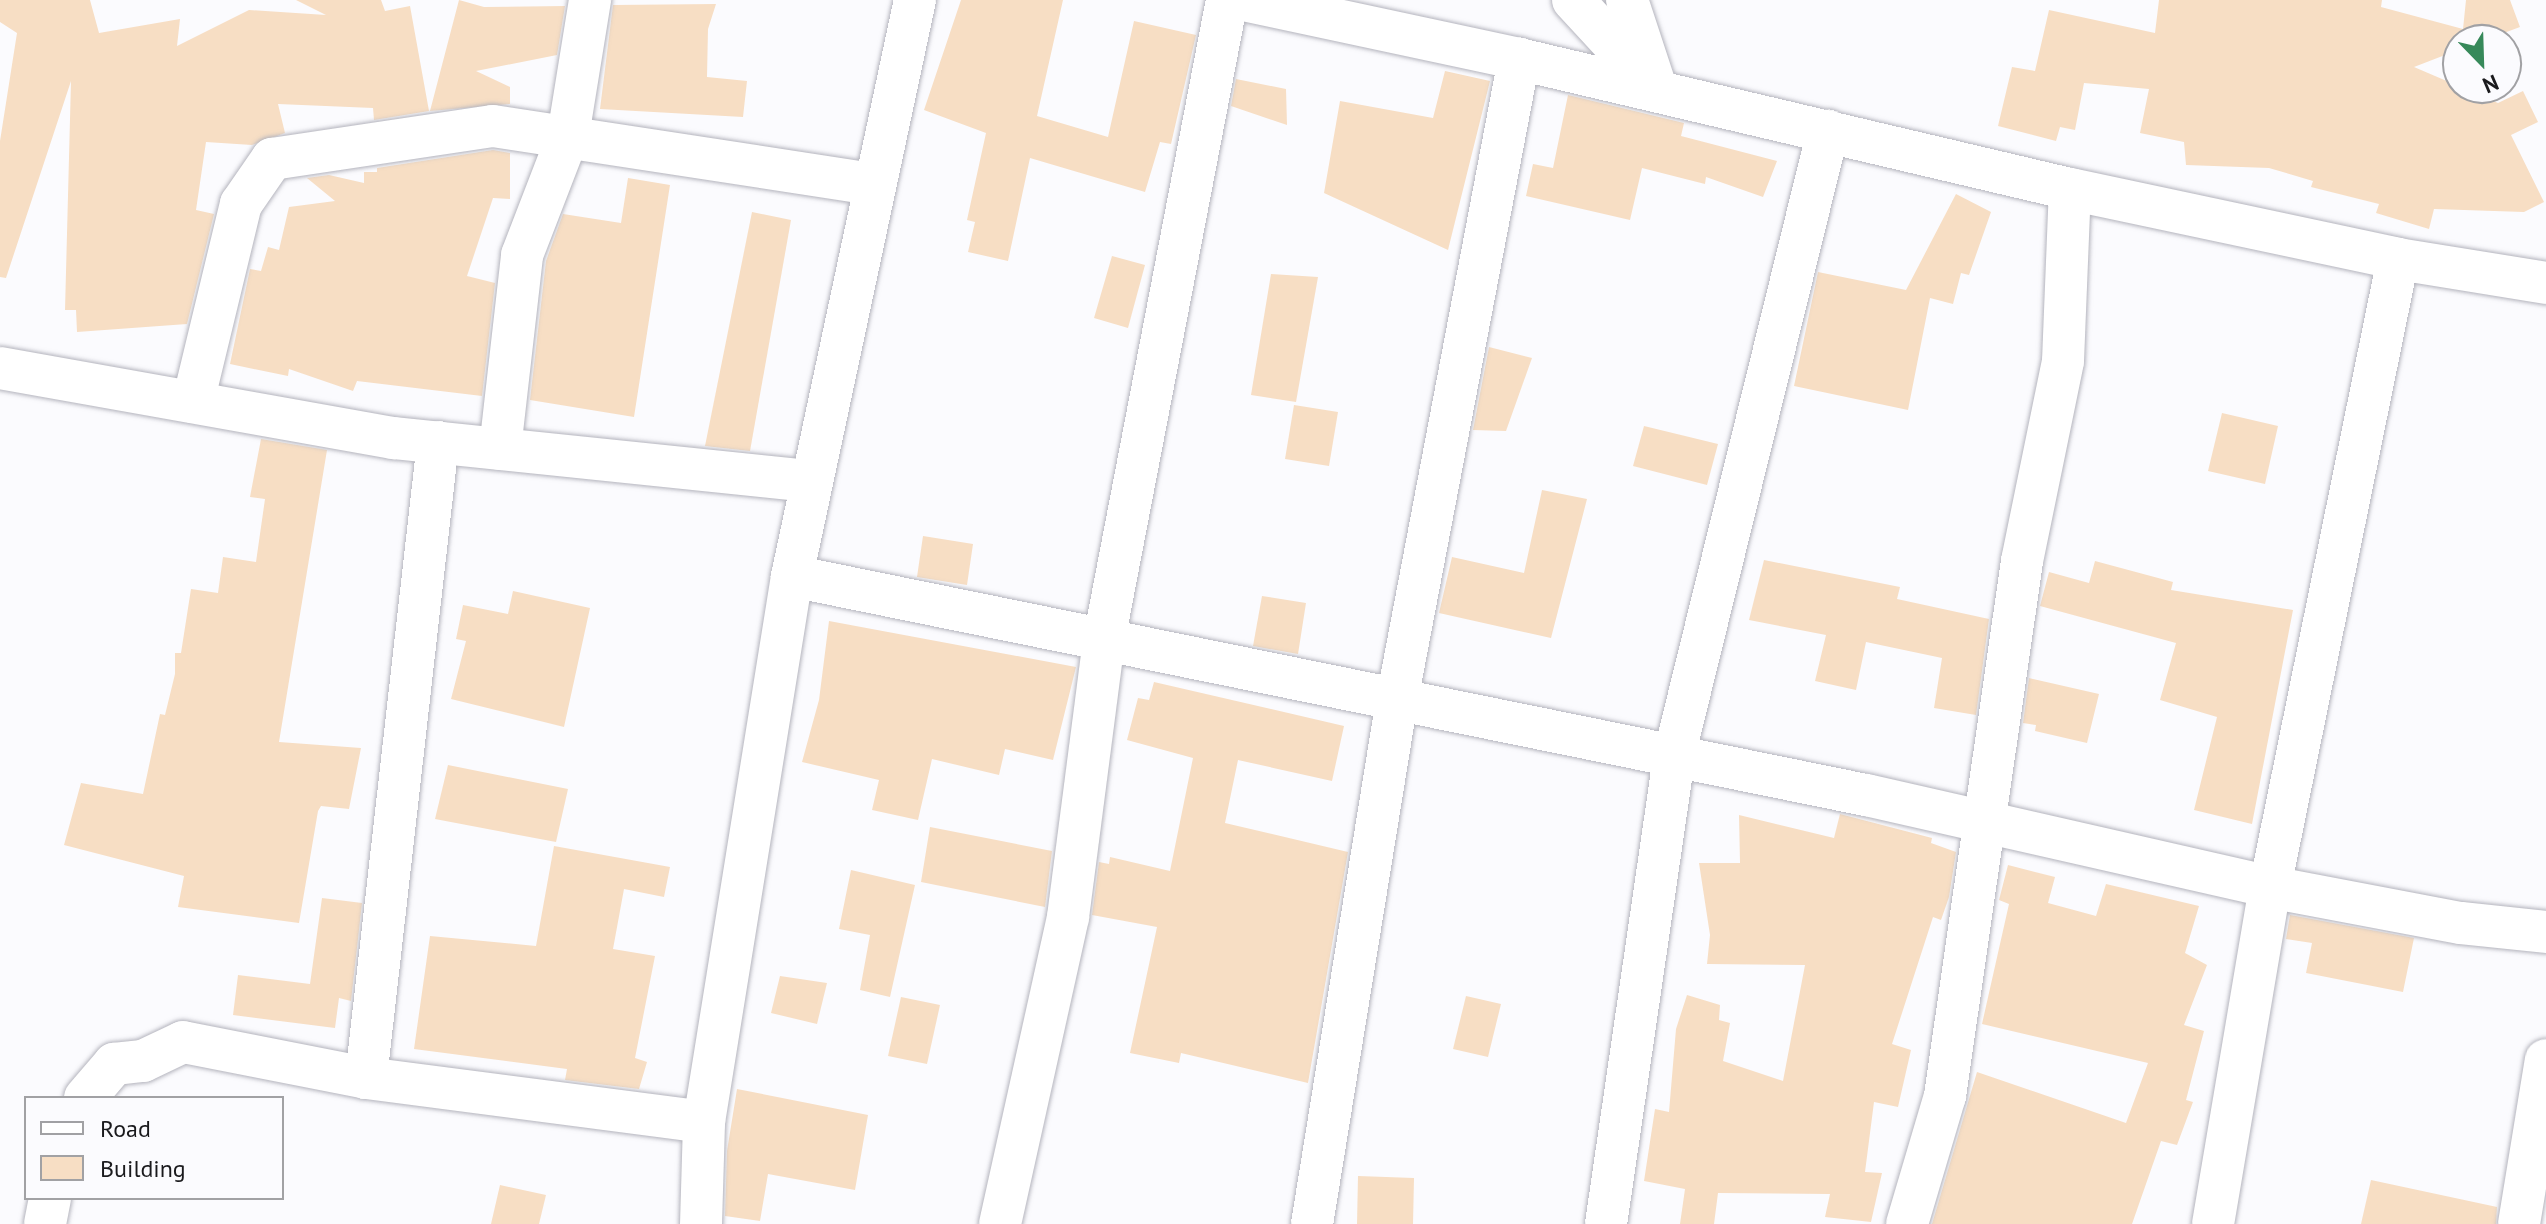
<!DOCTYPE html>
<style>
body{margin:0}
#map{position:relative;width:2546px;height:1224px;overflow:hidden;background:#fbfbfe;font-family:"PT Sans",sans-serif}
div>[style]{position:absolute}
[style*='--x']{left:calc(var(--x)*1px);top:calc(var(--y)*1px);width:calc(var(--w)*1px);rotate:calc(var(--a)*1deg)}
.building>*{inset:0;background:#f7dec4}
.roads{filter:drop-shadow(0 0 2px #b4b4bd) drop-shadow(0 0 2px #b4b4bd)}
.street>*{height:42px;margin:-21px;padding:0 21px;transform-origin:21px;border-radius:21px;background:#fff}
span{translate:-50% -50%;white-space:nowrap;text-align:center;line-height:1.15;-webkit-text-stroke:7px #fbfbfe;paint-order:stroke}
.legend{position:absolute;left:24px;top:1096px;width:260px;height:104px;box-sizing:border-box;background:#fbfbfe;border:2px solid #a1a1a4;margin:0;padding:10px 14px;list-style:none;font-size:24px;color:#1a1a1d}
.legend li{display:flex;align-items:center;gap:16px;height:40px}
.legend b{width:40px;border:2px solid #a1a1a4}
.north{position:absolute;left:2442px;top:24px;width:80px;height:80px;box-sizing:border-box;background:#fbfbfe;border:2px solid #a1a1a4;border-radius:50%;rotate:157deg;font-size:22px;font-weight:700;line-height:32px;text-align:center;color:#1a1a1d}
.north::after{content:'';display:block;margin:auto;width:28px;height:36px;background:#37895a;clip-path:polygon(50% 0,100% 100%,50% 72%,0 100%)}
</style>
<div id="map">
<div class="building">
<div style="clip-path:polygon(0 0,90px 0,99px 33px,180px 19px,177px 46px,249px 10px,326px 15px,296px 0,381px 0,385px 11px,410px 6px,429px 111px,374px 120px,373px 108px,278px 104px,285px 133px,252px 145px,206px 142px,196px 210px,214px 214px,187px 324px,77px 332px,76px 310px,65px 310px,71px 81px,6px 278px,0 277px,0 141px,17px 33px,0 22px)"></div>
<div style="clip-path:polygon(459px 0,484px 7px,565px 6px,557px 55px,476px 71px,510px 87px,510px 104px,430px 111px)"></div>
<div style="clip-path:polygon(961px 0,1063px 0,1037px 116px,1108px 137px,1134px 21px,1196px 35px,1171px 144px,1160px 142px,1145px 192px,1030px 158px,1008px 261px,968px 252px,975px 222px,967px 220px,986px 133px,924px 110px)"></div>
<div style="clip-path:polygon(2159px 0,2382px 0,2381px 7px,2463px 29px,2466px 0,2510px 0,2520px 27px,2485px 40px,2458px 40px,2458px 50px,2414px 67px,2498px 103px,2523px 91px,2538px 122px,2511px 135px,2544px 202px,2524px 212px,2434px 209px,2429px 229px,2376px 213px,2379px 204px,2311px 187px,2313px 181px,2269px 168px,2186px 165px,2184px 142px,2140px 133px,2149px 89px,2084px 83px,2075px 130px,2060px 127px,2056px 141px,1998px 126px,2012px 67px,2035px 71px,2049px 10px,2155px 33px)"></div>
<div style="clip-path:polygon(716px 4px,708px 29px,707px 77px,747px 81px,743px 117px,600px 109px,613px 5px)"></div>
<div style="clip-path:polygon(1445px 71px,1490px 81px,1448px 250px,1324px 193px,1340px 101px,1433px 118px)"></div>
<div style="clip-path:polygon(1236px 79px,1286px 89px,1287px 125px,1231px 106px)"></div>
<div style="clip-path:polygon(1568px 95px,1684px 123px,1681px 136px,1777px 161px,1763px 197px,1706px 177px,1705px 184px,1642px 168px,1630px 220px,1526px 196px,1533px 164px,1553px 168px)"></div>
<div style="clip-path:polygon(493px 150px,510px 153px,510px 199px,493px 198px,467px 276px,495px 283px,482px 396px,357px 381px,353px 391px,289px 369px,288px 376px,230px 364px,250px 269px,261px 271px,268px 247px,279px 250px,289px 207px,335px 201px,307px 178px,329px 175px,364px 183px,364px 172px,377px 172px,377px 168px)"></div>
<div style="clip-path:polygon(628px 178px,670px 185px,634px 417px,530px 400px,546px 261px,563px 214px,621px 223px)"></div>
<div style="clip-path:polygon(1956px 194px,1991px 212px,1969px 275px,1961px 273px,1953px 304px,1930px 298px,1908px 410px,1794px 386px,1818px 272px,1906px 290px)"></div>
<div style="clip-path:polygon(752px 212px,791px 220px,750px 451px,705px 446px)"></div>
<div style="clip-path:polygon(1112px 256px,1145px 265px,1128px 328px,1094px 318px)"></div>
<div style="clip-path:polygon(1271px 274px,1318px 277px,1296px 402px,1251px 395px)"></div>
<div style="clip-path:polygon(1489px 347px,1532px 358px,1506px 431px,1473px 430px)"></div>
<div style="clip-path:polygon(1294px 405px,1338px 412px,1329px 466px,1285px 459px)"></div>
<div style="clip-path:polygon(2222px 413px,2278px 426px,2265px 484px,2208px 471px)"></div>
<div style="clip-path:polygon(1644px 426px,1718px 444px,1707px 485px,1633px 466px)"></div>
<div style="clip-path:polygon(261px 439px,327px 450px,279px 742px,361px 748px,349px 809px,321px 806px,318px 811px,299px 923px,178px 907px,184px 876px,64px 845px,81px 783px,143px 794px,160px 714px,165px 715px,175px 674px,175px 653px,181px 653px,191px 589px,218px 593px,223px 557px,256px 562px,265px 499px,250px 497px)"></div>
<div style="clip-path:polygon(1542px 490px,1587px 499px,1551px 638px,1439px 613px,1452px 557px,1524px 573px)"></div>
<div style="clip-path:polygon(923px 536px,973px 544px,967px 585px,917px 577px)"></div>
<div style="clip-path:polygon(1764px 560px,1900px 587px,1897px 599px,1989px 619px,1976px 715px,1934px 708px,1942px 658px,1866px 642px,1856px 690px,1815px 681px,1826px 635px,1749px 620px)"></div>
<div style="clip-path:polygon(2095px 561px,2173px 582px,2171px 590px,2293px 610px,2252px 824px,2194px 810px,2217px 717px,2160px 700px,2176px 643px,2040px 606px,2049px 572px,2089px 583px)"></div>
<div style="clip-path:polygon(513px 591px,590px 608px,564px 727px,451px 699px,466px 641px,456px 639px,463px 605px,508px 614px)"></div>
<div style="clip-path:polygon(1262px 596px,1306px 603px,1298px 654px,1253px 646px)"></div>
<div style="clip-path:polygon(829px 621px,1076px 667px,1053px 760px,1005px 749px,999px 775px,932px 759px,918px 820px,872px 810px,879px 780px,802px 762px,819px 700px)"></div>
<div style="clip-path:polygon(2029px 678px,2099px 694px,2087px 743px,2035px 731px,2036px 725px,2023px 723px)"></div>
<div style="clip-path:polygon(1154px 682px,1344px 726px,1332px 781px,1238px 760px,1225px 823px,1348px 852px,1308px 1083px,1181px 1053px,1179px 1063px,1130px 1053px,1157px 927px,1092px 915px,1099px 862px,1109px 864px,1110px 857px,1170px 871px,1193px 758px,1127px 740px,1138px 698px,1149px 700px)"></div>
<div style="clip-path:polygon(448px 765px,568px 789px,556px 842px,435px 819px)"></div>
<div style="clip-path:polygon(1840px 814px,1932px 838px,1931px 843px,1956px 852px,1949px 897px,1941px 920px,1933px 917px,1892px 1044px,1911px 1050px,1898px 1107px,1874px 1102px,1865px 1172px,1882px 1173px,1871px 1222px,1825px 1217px,1830px 1194px,1718px 1193px,1714px 1224px,1680px 1224px,1685px 1189px,1644px 1181px,1655px 1109px,1669px 1112px,1676px 1029px,1687px 995px,1720px 1005px,1719px 1020px,1730px 1023px,1723px 1061px,1783px 1081px,1805px 965px,1707px 964px,1710px 935px,1699px 863px,1740px 863px,1739px 815px,1834px 838px)"></div>
<div style="clip-path:polygon(930px 827px,1052px 851px,1045px 907px,921px 882px)"></div>
<div style="clip-path:polygon(554px 846px,670px 867px,664px 897px,624px 889px,613px 949px,655px 956px,635px 1058px,647px 1062px,639px 1089px,565px 1080px,567px 1069px,414px 1049px,430px 936px,536px 946px)"></div>
<div style="clip-path:polygon(2008px 865px,2055px 877px,2048px 903px,2096px 916px,2106px 884px,2199px 906px,2185px 953px,2207px 965px,2184px 1025px,2204px 1031px,2186px 1100px,2193px 1102px,2177px 1145px,2161px 1141px,2132px 1224px,1932px 1224px,1977px 1072px,2126px 1123px,2148px 1063px,1982px 1024px,2009px 904px,1999px 900px)"></div>
<div style="clip-path:polygon(851px 870px,915px 885px,890px 997px,860px 990px,870px 935px,839px 929px)"></div>
<div style="clip-path:polygon(322px 898px,362px 903px,351px 1001px,339px 998px,335px 1028px,233px 1015px,238px 975px,310px 984px)"></div>
<div style="clip-path:polygon(2290px 915px,2414px 938px,2403px 992px,2306px 973px,2312px 943px,2286px 939px)"></div>
<div style="clip-path:polygon(780px 976px,827px 983px,817px 1024px,771px 1013px)"></div>
<div style="clip-path:polygon(1466px 996px,1501px 1004px,1488px 1057px,1453px 1049px)"></div>
<div style="clip-path:polygon(901px 997px,940px 1005px,927px 1064px,888px 1056px)"></div>
<div style="clip-path:polygon(737px 1089px,868px 1115px,855px 1190px,768px 1174px,760px 1221px,725px 1216px,727px 1151px)"></div>
<div style="clip-path:polygon(1358px 1176px,1414px 1178px,1413px 1224px,1357px 1224px)"></div>
<div style="clip-path:polygon(2371px 1180px,2497px 1207px,2496px 1224px,2361px 1224px)"></div>
<div style="clip-path:polygon(500px 1185px,546px 1195px,539px 1224px,491px 1224px)"></div>
</div>
<div class="roads">
<div class="street">
<div style="--x:1244;--y:0;--w:281;--a:12.1"></div>
<div style="--x:1519;--y:59;--w:566;--a:13.28"></div>
<div style="--x:2070;--y:189;--w:335;--a:12"></div>
<div style="--x:2398;--y:259;--w:150;--a:9.2"></div>
<div style="--x:1573;--y:0;--w:124;--a:47.3"></div>
<div style="--x:1657;--y:91;--w:96;--a:-108.2"></div>
<div style="--x:0;--y:368;--w:400;--a:10.1"></div>
<div style="--x:394;--y:438;--w:417;--a:5.9"></div>
<div style="--x:193;--y:402;--w:204;--a:-76.4"></div>
<div style="--x:241;--y:204;--w:55;--a:-55.4"></div>
<div style="--x:272;--y:159;--w:223;--a:-8.5"></div>
<div style="--x:493;--y:126;--w:385;--a:8.7"></div>
<div style="--x:500;--y:449;--w:195;--a:-83.5"></div>
<div style="--x:522;--y:255;--w:128;--a:-68.9"></div>
<div style="--x:568;--y:136;--w:138;--a:-80.8"></div>
<div style="--x:792;--y:576;--w:1096;--a:11.53"></div>
<div style="--x:1866;--y:795;--w:414;--a:12.8"></div>
<div style="--x:2270;--y:887;--w:194;--a:10.7"></div>
<div style="--x:2461;--y:923;--w:85;--a:6"></div>
<div style="--x:366;--y:1078;--w:640;--a:-83.54"></div>
<div style="--x:85;--y:1098;--w:45;--a:-49.5"></div>
<div style="--x:114;--y:1064;--w:29;--a:-6"></div>
<div style="--x:143;--y:1061;--w:44;--a:-25.4"></div>
<div style="--x:183;--y:1042;--w:187;--a:11.1"></div>
<div style="--x:366;--y:1078;--w:341;--a:7.4"></div>
<div style="--x:45;--y:1224;--w:26;--a:-79"></div>
<div style="--x:701;--y:1224;--w:102;--a:-88.3"></div>
<div style="--x:704;--y:1122;--w:553;--a:-80.84"></div>
<div style="--x:792;--y:576;--w:589;--a:-77.95"></div>
<div style="--x:1000;--y:1224;--w:314;--a:-77.5"></div>
<div style="--x:1068;--y:917;--w:279;--a:-82.6"></div>
<div style="--x:1104;--y:640;--w:652;--a:-79.12"></div>
<div style="--x:1312;--y:1224;--w:531;--a:-80.79"></div>
<div style="--x:1397;--y:700;--w:653;--a:-79.22"></div>
<div style="--x:1606;--y:1224;--w:473;--a:-81.7"></div>
<div style="--x:1674;--y:756;--w:644;--a:-76.16"></div>
<div style="--x:1907;--y:1224;--w:134;--a:-73.5"></div>
<div style="--x:1945;--y:1096;--w:541;--a:-81.81"></div>
<div style="--x:2022;--y:561;--w:204;--a:-78.4"></div>
<div style="--x:2063;--y:361;--w:172;--a:-87.7"></div>
<div style="--x:2213;--y:1224;--w:342;--a:-80.4"></div>
<div style="--x:2270;--y:887;--w:641;--a:-78.48"></div>
<div style="--x:2519;--y:1224;--w:166;--a:-80.7"></div>
</div>
</div>
<ul class="legend">
<li><b style="height:10px;background:#fff"></b>Road</li>
<li><b style="height:22px;background:#f7dec4"></b>Building</li>
</ul>
<div class="north">N</div>
</div>
